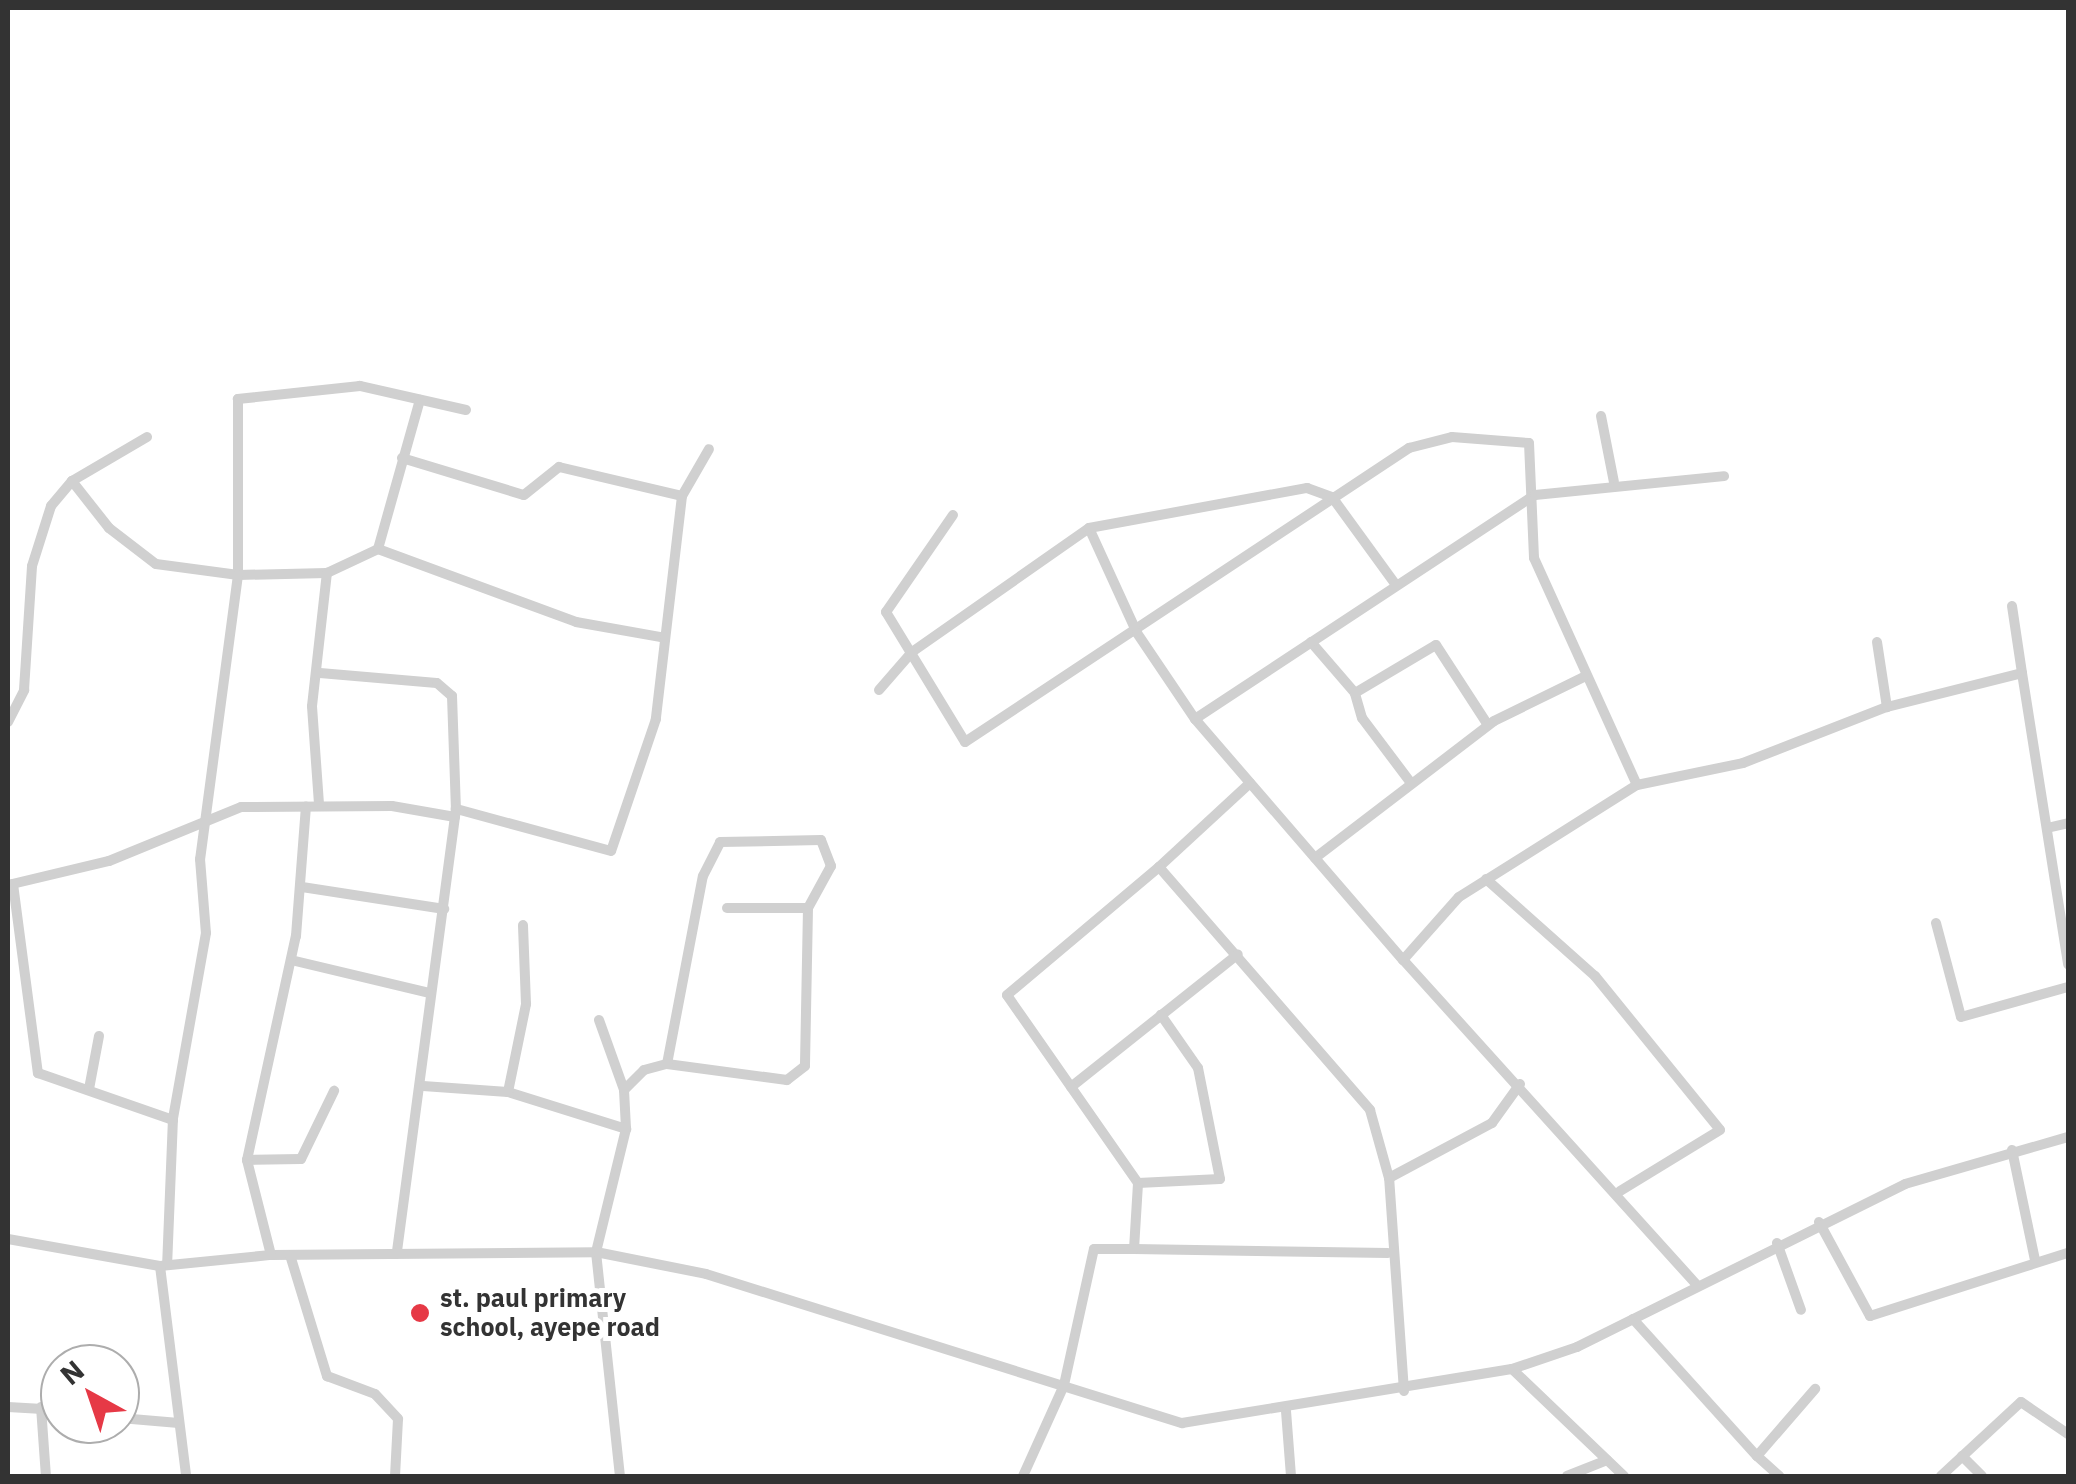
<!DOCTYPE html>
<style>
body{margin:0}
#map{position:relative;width:2076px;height:1484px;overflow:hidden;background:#fff;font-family:"IBM Plex Sans",sans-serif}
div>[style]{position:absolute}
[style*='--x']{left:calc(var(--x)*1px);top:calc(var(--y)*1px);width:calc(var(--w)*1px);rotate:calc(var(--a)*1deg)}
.minor>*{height:10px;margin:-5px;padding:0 5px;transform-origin:5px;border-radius:5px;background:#d0d0d0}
.dots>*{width:28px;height:28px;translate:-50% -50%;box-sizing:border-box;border:5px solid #fff;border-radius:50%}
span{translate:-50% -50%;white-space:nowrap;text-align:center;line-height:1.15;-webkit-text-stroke:10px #fff;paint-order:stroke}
.poi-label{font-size:25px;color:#333;font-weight:700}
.left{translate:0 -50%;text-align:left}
.frame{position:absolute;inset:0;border:10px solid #333;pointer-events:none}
.north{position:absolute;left:40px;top:1344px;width:100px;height:100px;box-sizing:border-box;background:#fff;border:2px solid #adadad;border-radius:50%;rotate:320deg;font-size:28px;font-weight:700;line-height:40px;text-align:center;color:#333}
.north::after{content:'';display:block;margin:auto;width:35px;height:45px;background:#e63946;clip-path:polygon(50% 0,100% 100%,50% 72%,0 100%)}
</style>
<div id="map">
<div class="minor">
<div style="--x:466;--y:410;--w:109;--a:-167.2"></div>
<div style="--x:360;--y:386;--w:123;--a:173.9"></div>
<div style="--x:238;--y:399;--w:176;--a:90"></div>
<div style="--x:238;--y:575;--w:89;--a:-1.3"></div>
<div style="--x:327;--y:573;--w:56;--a:-25.2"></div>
<div style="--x:378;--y:549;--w:211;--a:20.2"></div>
<div style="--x:576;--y:622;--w:85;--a:10.1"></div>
<div style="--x:1601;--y:416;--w:67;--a:78.9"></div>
<div style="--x:402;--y:458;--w:127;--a:16.9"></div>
<div style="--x:524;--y:495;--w:45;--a:-38.7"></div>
<div style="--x:559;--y:467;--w:126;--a:13.3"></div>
<div style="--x:682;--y:496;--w:225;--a:96.7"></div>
<div style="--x:656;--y:719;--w:139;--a:108.8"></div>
<div style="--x:611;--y:851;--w:161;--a:-164.8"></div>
<div style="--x:72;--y:481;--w:60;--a:51.8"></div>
<div style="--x:109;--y:528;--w:59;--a:37.5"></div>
<div style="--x:156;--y:564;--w:83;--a:7.6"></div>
<div style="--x:238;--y:575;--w:287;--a:97.6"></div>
<div style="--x:200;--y:859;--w:74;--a:85.4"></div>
<div style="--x:206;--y:933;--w:188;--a:100.1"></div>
<div style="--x:173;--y:1118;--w:147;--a:92.3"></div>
<div style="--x:682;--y:496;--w:54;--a:-60.1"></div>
<div style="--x:953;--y:515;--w:118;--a:124.6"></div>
<div style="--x:886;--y:612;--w:152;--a:58.7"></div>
<div style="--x:965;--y:742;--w:533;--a:-33.51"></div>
<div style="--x:1409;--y:448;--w:44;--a:-14.3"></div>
<div style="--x:1452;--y:437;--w:77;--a:4.5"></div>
<div style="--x:1529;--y:443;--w:115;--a:87.5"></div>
<div style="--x:1534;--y:558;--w:249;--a:65.6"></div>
<div style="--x:1089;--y:528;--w:115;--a:65.4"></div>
<div style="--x:1137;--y:633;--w:104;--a:56"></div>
<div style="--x:378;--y:549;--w:155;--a:-74.3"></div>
<div style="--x:2012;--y:606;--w:68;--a:81.5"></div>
<div style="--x:1311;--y:642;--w:67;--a:49.2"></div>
<div style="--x:1877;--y:642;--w:66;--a:81.3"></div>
<div style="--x:320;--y:673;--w:117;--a:4.9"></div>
<div style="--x:437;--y:683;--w:20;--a:41"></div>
<div style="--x:452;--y:696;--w:113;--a:88"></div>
<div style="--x:456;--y:809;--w:449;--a:97.6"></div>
<div style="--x:879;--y:690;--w:50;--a:-49"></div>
<div style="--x:912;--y:652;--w:216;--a:-35"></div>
<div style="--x:1089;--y:528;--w:222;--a:-10.4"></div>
<div style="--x:1307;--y:488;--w:27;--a:20"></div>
<div style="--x:1332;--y:497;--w:109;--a:54"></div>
<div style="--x:8;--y:722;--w:36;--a:-63"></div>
<div style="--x:24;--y:690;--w:124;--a:-86.3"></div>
<div style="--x:32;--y:566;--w:63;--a:-72.4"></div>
<div style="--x:51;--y:506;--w:33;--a:-50"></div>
<div style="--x:72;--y:481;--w:87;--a:-30.4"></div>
<div style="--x:1250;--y:783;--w:124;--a:137.3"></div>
<div style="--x:1159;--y:867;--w:322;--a:49"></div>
<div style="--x:1370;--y:1110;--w:71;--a:74.4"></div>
<div style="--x:1411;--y:783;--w:81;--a:-127"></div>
<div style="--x:1362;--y:718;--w:26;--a:-106"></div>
<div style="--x:1355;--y:693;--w:94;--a:-30.7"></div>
<div style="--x:1436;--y:645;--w:95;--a:57"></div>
<div style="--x:319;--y:804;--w:98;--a:-94.1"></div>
<div style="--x:312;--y:706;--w:134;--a:-83.6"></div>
<div style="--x:2047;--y:828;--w:22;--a:-13"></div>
<div style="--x:821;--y:840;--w:28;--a:69"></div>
<div style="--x:831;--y:866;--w:48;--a:118.7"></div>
<div style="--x:808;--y:908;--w:158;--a:91.1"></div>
<div style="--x:805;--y:1066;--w:23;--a:142"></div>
<div style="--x:787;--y:1080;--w:121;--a:-172.4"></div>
<div style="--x:667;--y:1064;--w:191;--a:-79.2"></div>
<div style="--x:703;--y:876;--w:38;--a:-63"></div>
<div style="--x:720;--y:842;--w:101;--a:-1.1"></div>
<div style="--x:1315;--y:858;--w:225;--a:-37.4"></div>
<div style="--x:1494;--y:721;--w:100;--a:-26.1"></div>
<div style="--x:1486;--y:879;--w:146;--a:41.7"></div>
<div style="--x:1595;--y:976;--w:198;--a:50.9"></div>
<div style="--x:1720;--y:1130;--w:117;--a:148.6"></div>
<div style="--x:13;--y:884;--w:191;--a:82.5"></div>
<div style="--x:38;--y:1073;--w:143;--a:19.2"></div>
<div style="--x:8;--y:885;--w:104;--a:-13.4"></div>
<div style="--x:109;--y:861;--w:143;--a:-22.2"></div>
<div style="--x:241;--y:807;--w:151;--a:-0.4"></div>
<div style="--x:392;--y:806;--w:64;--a:9.9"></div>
<div style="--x:302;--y:887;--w:144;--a:8.8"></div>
<div style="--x:727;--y:908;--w:81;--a:0"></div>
<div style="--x:1936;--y:923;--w:97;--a:75.1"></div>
<div style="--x:1961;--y:1017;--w:111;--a:-15.7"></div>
<div style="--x:291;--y:960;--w:143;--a:13.4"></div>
<div style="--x:1403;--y:960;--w:318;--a:-130.8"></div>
<div style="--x:1195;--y:719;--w:407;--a:-33.4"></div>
<div style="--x:1535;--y:495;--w:190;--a:-5.7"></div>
<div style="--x:599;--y:1020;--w:74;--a:70.3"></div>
<div style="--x:624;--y:1090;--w:39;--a:87"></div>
<div style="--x:626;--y:1129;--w:127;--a:103.7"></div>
<div style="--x:596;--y:1252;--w:225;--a:83.9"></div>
<div style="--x:423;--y:1086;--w:85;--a:4"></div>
<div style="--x:508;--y:1092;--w:124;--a:17.4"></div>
<div style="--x:1071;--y:1087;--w:213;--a:-38.5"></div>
<div style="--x:89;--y:1089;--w:54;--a:-79.3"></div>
<div style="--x:624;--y:1090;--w:28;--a:-45"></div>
<div style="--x:644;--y:1070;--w:24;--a:-15"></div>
<div style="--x:508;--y:1092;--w:90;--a:-78.4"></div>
<div style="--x:526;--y:1004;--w:79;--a:-92.2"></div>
<div style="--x:2012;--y:1150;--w:112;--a:78.2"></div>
<div style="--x:247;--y:1160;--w:54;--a:-1.1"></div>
<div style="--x:301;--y:1159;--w:76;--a:-64.1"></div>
<div style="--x:1138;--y:1183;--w:82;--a:-2.8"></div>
<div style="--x:1220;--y:1179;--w:113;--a:-101.2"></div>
<div style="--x:1198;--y:1068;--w:65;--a:-124.9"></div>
<div style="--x:1819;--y:1222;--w:107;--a:61.5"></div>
<div style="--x:1870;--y:1316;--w:208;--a:-17.7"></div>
<div style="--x:8;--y:1239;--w:154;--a:10.1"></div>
<div style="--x:160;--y:1266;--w:112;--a:-5.7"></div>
<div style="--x:271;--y:1255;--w:325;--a:-0.5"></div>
<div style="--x:596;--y:1252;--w:112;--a:11.3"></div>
<div style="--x:706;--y:1274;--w:499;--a:17.4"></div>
<div style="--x:1182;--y:1423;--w:334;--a:-9.3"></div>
<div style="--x:1512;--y:1369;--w:69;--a:-18.7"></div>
<div style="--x:1577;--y:1347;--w:366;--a:-26.4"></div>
<div style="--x:1905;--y:1184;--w:170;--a:-16.1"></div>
<div style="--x:1777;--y:1243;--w:71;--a:70.3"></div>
<div style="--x:1134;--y:1249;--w:254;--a:0.9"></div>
<div style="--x:271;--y:1255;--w:98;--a:-104.2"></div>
<div style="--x:247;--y:1160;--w:229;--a:-77.7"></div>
<div style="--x:296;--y:936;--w:130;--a:-85.6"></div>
<div style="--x:290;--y:1255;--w:127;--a:73"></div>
<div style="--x:327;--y:1376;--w:51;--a:20.6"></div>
<div style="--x:375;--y:1394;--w:34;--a:47"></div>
<div style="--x:398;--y:1419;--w:57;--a:93"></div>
<div style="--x:160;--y:1266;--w:212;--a:82.9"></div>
<div style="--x:1696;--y:1284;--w:437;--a:-132.1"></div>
<div style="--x:1403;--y:960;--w:84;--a:-48.4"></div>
<div style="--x:1459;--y:897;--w:210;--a:-32.2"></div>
<div style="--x:1637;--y:785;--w:108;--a:-11.7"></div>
<div style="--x:1743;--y:763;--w:155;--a:-21.3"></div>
<div style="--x:1887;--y:707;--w:139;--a:-14.1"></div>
<div style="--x:2022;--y:673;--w:295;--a:81"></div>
<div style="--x:1633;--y:1319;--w:185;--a:47.9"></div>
<div style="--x:1757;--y:1456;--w:89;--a:-49.1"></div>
<div style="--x:1512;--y:1369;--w:155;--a:43.7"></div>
<div style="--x:1404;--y:1391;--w:214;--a:-94"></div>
<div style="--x:1389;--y:1178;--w:117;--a:-28.1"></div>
<div style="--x:1492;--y:1123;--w:48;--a:-54.3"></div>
<div style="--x:8;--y:1407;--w:52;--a:3.3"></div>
<div style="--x:41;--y:1407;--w:69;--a:85.9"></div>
<div style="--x:1286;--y:1411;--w:65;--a:85.6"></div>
<div style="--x:120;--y:1418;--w:59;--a:4.8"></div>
<div style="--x:1757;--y:1456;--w:30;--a:42"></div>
<div style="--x:1962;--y:1456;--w:28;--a:45"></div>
<div style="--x:1023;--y:1476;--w:100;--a:-65.7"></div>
<div style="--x:1064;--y:1385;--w:139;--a:-77.6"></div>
<div style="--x:1094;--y:1249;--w:40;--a:0"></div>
<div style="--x:1134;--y:1249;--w:66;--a:-86.5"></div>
<div style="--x:1138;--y:1183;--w:229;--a:-124.9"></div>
<div style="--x:1007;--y:995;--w:199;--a:-40.1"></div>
<div style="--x:1567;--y:1476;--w:43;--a:-21.8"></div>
<div style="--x:1941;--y:1476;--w:109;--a:-42.8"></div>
<div style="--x:2021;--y:1402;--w:57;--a:34.2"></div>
</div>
<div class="dots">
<div style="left:420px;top:1313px;background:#e63946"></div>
</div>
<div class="poi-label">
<span class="left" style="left:440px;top:1313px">st. paul primary<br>school, ayepe road</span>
</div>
<div class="frame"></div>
<div class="north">N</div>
</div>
